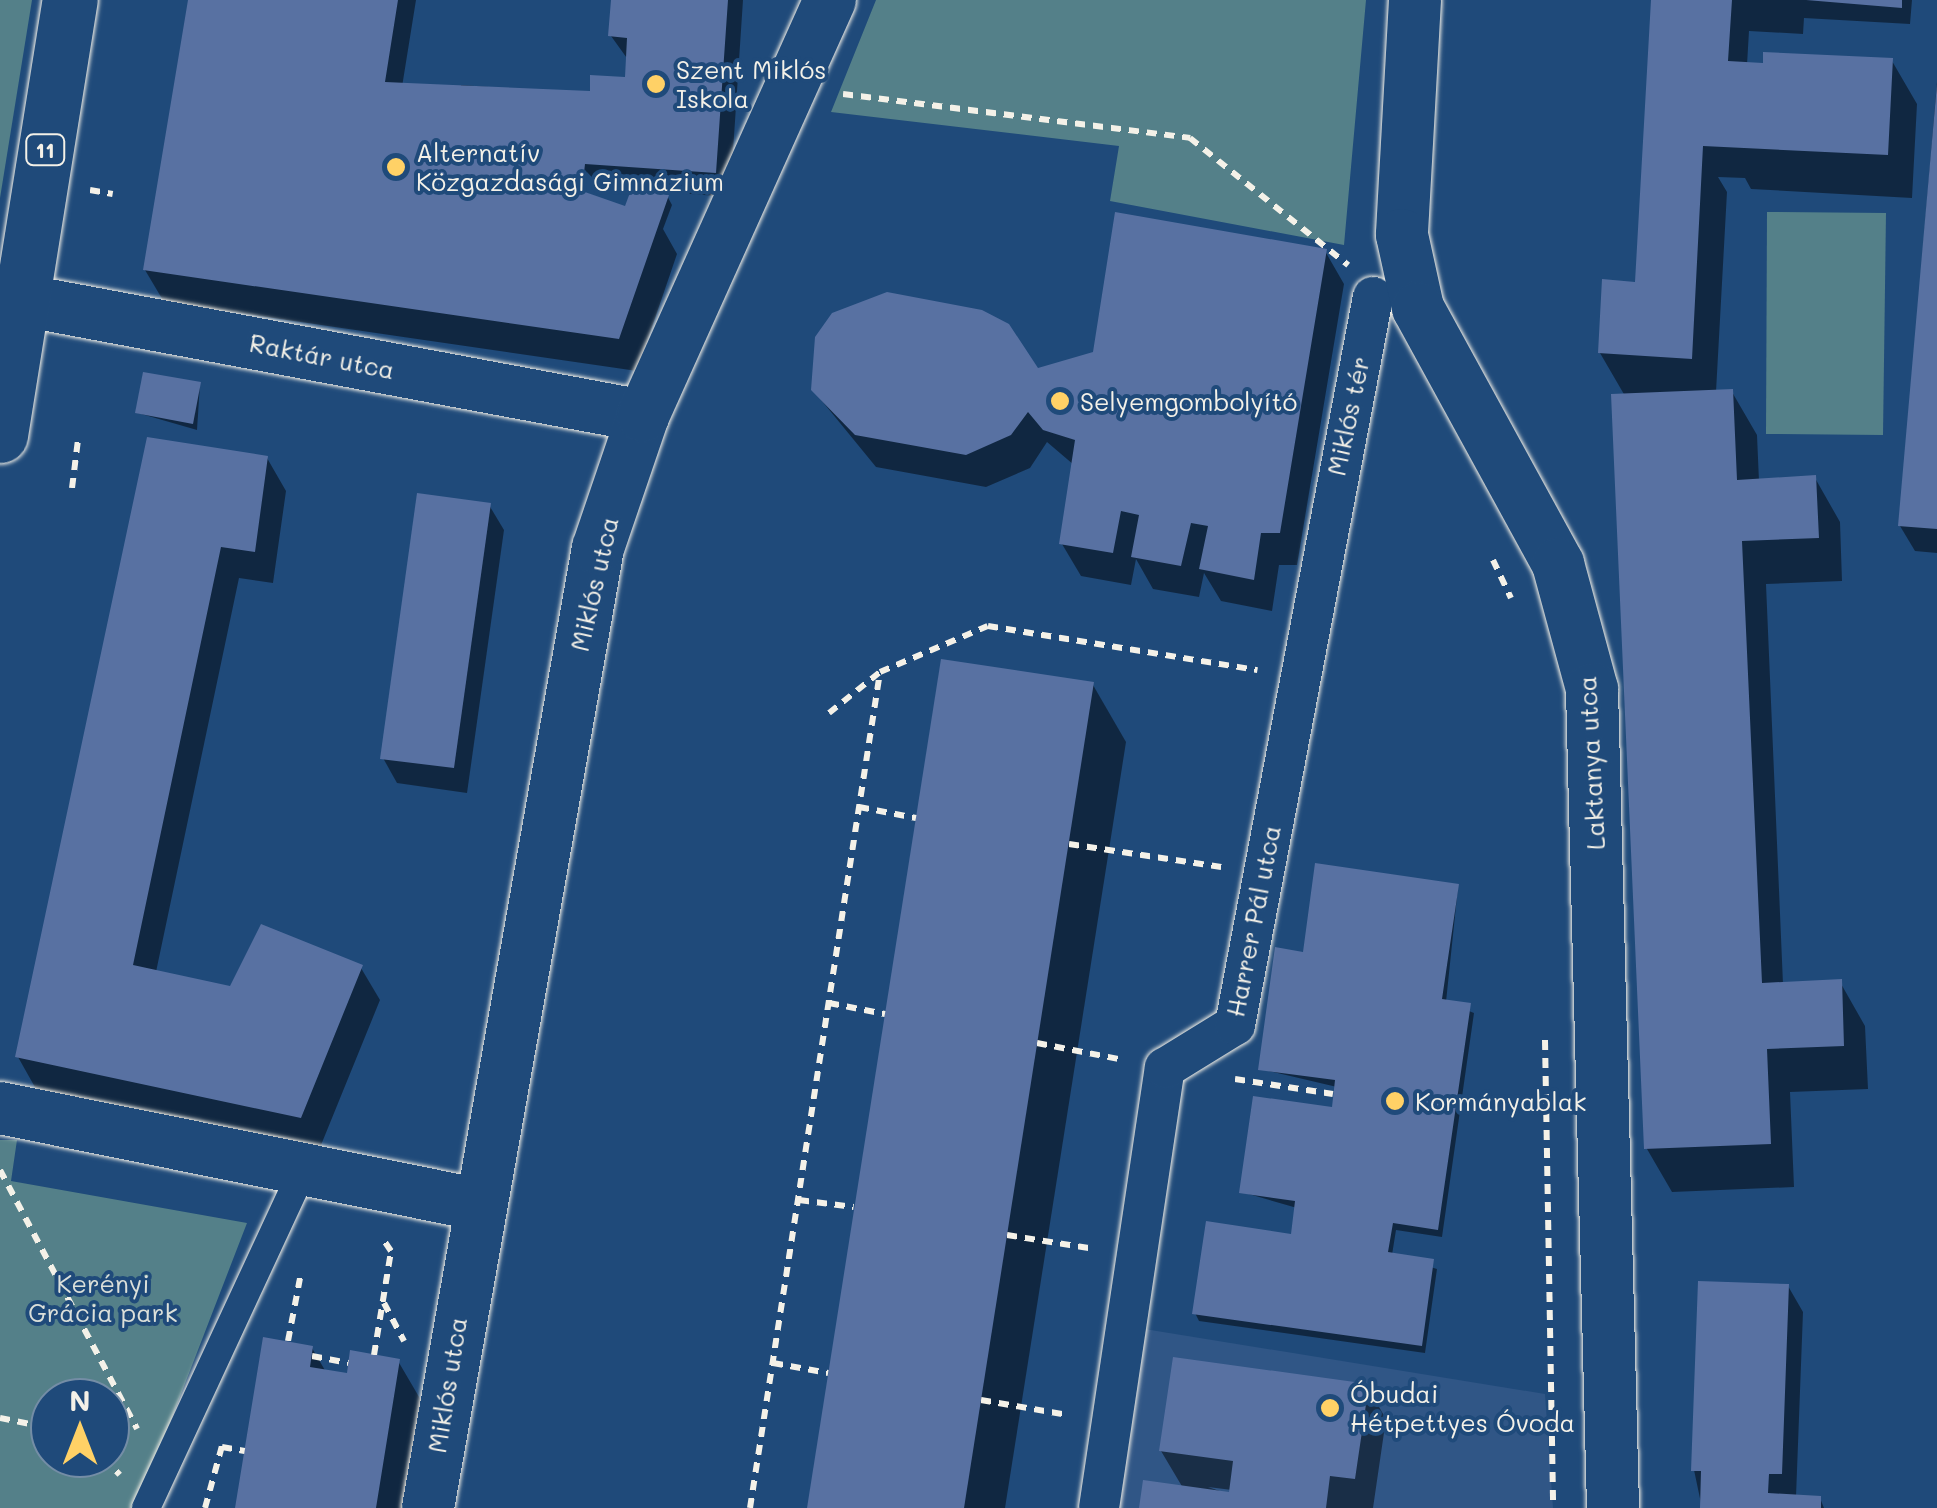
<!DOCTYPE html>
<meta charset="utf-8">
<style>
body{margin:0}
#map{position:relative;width:1937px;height:1508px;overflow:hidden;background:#1f4a7a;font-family:Mali,sans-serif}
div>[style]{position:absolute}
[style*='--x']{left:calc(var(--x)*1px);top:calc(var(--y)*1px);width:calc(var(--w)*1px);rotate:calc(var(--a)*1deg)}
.built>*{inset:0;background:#305686}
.green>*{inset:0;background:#548089}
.shadow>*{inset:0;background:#0007}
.building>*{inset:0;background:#5871a2}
.path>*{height:6px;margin-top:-3px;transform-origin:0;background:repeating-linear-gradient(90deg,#f4f1e8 0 10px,transparent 0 18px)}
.roads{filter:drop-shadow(0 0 2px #f4f1e8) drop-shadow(0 0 2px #f4f1e8)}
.service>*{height:28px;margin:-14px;padding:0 14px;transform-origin:14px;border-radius:14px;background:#1f4a7a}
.pedestrian>*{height:40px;margin:-20px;padding:0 20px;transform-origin:20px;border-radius:20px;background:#1f4a7a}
.minor>*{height:52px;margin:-26px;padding:0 26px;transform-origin:26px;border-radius:26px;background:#1f4a7a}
.primary>*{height:55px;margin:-27.5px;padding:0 27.5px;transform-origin:27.5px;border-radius:27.5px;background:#1f4a7a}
.dots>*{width:28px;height:28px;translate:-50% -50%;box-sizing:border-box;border:5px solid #1f4a7a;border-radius:50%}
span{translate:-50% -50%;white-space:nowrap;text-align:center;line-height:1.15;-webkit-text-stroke:8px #1f4a7a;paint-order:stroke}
.shield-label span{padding:2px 8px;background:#1f4a7a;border:2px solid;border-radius:8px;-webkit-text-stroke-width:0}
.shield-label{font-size:22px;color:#f4f1e8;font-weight:700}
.poi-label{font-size:25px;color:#f4f1e8}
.left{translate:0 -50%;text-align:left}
.street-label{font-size:25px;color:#f4f1e8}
.park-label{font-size:25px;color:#dce0da}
.north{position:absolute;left:30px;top:1378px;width:100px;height:100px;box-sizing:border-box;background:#1f4a7a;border:2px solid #748da6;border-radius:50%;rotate:0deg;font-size:28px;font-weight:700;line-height:40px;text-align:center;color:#f4f1e8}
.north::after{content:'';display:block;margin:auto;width:35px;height:45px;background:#ffd166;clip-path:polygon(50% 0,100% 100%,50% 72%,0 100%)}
</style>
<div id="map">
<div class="built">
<div style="clip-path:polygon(1126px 1326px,1545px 1394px,1553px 1508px,1099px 1508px)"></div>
</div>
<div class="green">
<div style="clip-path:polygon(0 0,32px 0,0 198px)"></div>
<div style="clip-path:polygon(876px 0,1366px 0,1344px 245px,1110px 201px,1119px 146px,831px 112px)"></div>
<div style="clip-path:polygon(1767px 212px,1886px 213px,1883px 435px,1766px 434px)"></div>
<div style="clip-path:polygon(evenodd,0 1140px,17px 1140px,11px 1181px,247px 1223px,137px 1508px,0 1508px,0 1140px,50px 1398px,110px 1398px,110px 1458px,50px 1458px,50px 1398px)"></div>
</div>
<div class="shadow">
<div style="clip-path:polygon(evenodd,190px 0,416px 0,402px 87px,461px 96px,461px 85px,591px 94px,627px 80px,629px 61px,611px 36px,614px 0,743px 0,730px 197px,665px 192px,672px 205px,663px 229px,677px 254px,637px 371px,164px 302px,145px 270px,190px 0,587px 172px,602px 188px,634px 190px,631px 211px,581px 193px,587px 172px)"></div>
<div style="clip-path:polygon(1653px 0,1912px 0,1910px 24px,1804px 18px,1803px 34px,1749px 31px,1747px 65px,1892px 61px,1917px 104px,1912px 198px,1751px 189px,1745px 178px,1718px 177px,1727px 192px,1716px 392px,1732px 392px,1757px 435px,1759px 481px,1815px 478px,1840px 522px,1842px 581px,1766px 584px,1783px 984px,1840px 982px,1865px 1026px,1868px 1089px,1790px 1092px,1794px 1187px,1672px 1192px,1647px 1149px,1625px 396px,1600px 353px,1637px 284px)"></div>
<div style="clip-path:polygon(1937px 82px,1937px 553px,1915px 551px,1900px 526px)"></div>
<div style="clip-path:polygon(1325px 251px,1344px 284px,1297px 565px,1279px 565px,1272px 611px,1221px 601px,1204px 573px,1199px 597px,1153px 589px,1136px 559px,1131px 585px,1081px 576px,1062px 544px,1074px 465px,1047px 442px,1030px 468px,986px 487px,876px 467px,813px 390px,1037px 371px,1095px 354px)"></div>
<div style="clip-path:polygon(200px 384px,197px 430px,138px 413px)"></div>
<div style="clip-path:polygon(149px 440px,267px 458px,286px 491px,273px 583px,239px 578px,156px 972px,231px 989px,361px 968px,380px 1000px,319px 1150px,36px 1089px,18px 1057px)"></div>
<div style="clip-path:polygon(489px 505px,504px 530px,467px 793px,397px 783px,383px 758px)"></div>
<div style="clip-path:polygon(1093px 685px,1126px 742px,1005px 1508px,809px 1508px)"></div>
<div style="clip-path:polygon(1458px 887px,1446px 1002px,1474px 1013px,1442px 1237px,1396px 1230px,1392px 1255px,1437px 1269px,1425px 1353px,1199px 1321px,1195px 1313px,1293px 1237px,1297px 1208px,1242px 1192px,1334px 1110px,1337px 1087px,1260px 1069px,1305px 954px)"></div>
<div style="clip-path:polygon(1788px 1286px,1803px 1312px,1796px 1497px,1820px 1498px,1824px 1508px,1702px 1508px,1694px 1470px)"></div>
<div style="clip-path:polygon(312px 1348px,326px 1372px,349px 1375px,398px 1361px,432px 1419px,417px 1508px,238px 1508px)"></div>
<div style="clip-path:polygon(evenodd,1367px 1386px,1386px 1419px,1373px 1508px,1142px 1508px,1183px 1488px,1161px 1451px,1367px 1386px,1208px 1487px,1232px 1490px,1231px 1495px,1208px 1487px)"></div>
</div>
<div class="building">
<div style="clip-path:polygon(188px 0,398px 0,385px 82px,590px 91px,590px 75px,625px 77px,627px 38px,608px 36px,611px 0,728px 0,716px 173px,585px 164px,582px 191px,625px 206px,634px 182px,669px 195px,619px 339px,143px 270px)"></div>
<div style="clip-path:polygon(1651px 0,1732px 0,1728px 61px,1763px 63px,1763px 52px,1893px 58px,1888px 155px,1703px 146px,1692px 359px,1598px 353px,1602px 279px,1635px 282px)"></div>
<div style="clip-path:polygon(1806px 0,1902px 0,1902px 8px)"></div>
<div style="clip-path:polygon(1937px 84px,1937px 529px,1898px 526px)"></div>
<div style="clip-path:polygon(1115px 212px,1327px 249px,1280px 533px,1261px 533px,1254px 580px,1199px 569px,1208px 526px,1191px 523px,1181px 566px,1131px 557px,1139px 515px,1121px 511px,1113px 553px,1059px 544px,1075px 440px,1043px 430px,1028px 412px,1011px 435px,966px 455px,855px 435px,811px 390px,815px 337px,832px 313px,887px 292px,982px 310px,1009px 324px,1038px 368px,1093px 352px)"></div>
<div style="clip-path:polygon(143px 372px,201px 382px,193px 424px,135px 413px)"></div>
<div style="clip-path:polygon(1733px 389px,1737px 480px,1816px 475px,1819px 538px,1742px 541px,1762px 983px,1842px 979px,1844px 1046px,1767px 1049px,1771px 1144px,1644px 1149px,1611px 394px)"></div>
<div style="clip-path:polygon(147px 437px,268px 456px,255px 552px,221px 547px,133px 965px,230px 986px,261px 924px,363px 965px,301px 1118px,15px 1057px)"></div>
<div style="clip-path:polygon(417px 493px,491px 503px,454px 768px,380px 759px)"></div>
<div style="clip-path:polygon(941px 659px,1094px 682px,1007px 1235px,964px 1508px,807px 1508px)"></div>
<div style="clip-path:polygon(1315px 863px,1459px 884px,1442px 999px,1471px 1003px,1438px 1230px,1393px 1223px,1388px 1252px,1434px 1259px,1422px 1346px,1192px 1314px,1206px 1221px,1291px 1234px,1295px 1201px,1239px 1193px,1253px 1096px,1332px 1107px,1335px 1080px,1258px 1070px,1275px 947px,1303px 952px)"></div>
<div style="clip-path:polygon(1698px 1281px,1789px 1284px,1782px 1474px,1769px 1474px,1768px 1493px,1821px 1496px,1821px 1508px,1700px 1508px,1701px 1471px,1691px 1471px)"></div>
<div style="clip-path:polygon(263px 1337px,313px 1346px,310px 1367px,347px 1373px,350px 1350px,400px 1359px,376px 1508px,235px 1508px)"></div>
<div style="clip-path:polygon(1173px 1357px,1369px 1384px,1355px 1479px,1330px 1476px,1326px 1508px,1139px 1508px,1143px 1480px,1229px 1492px,1233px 1461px,1159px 1451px)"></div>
</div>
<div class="path">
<div style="--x:843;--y:94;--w:350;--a:7.2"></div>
<div style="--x:1190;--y:138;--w:203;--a:38.8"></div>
<div style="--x:90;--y:190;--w:23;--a:10"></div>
<div style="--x:72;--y:488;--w:48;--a:-82.9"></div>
<div style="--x:1493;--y:560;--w:42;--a:64.7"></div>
<div style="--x:829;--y:713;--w:65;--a:-38.8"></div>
<div style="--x:880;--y:672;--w:117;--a:-23.1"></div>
<div style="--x:988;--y:626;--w:273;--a:9.3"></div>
<div style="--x:859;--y:807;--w:58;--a:10.9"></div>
<div style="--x:1069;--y:844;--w:154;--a:8.6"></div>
<div style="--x:829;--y:1003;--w:57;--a:11.1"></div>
<div style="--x:1545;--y:1040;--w:468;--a:89"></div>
<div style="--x:1037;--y:1043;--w:89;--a:11.1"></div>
<div style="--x:1235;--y:1079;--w:99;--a:8.7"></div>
<div style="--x:0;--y:1170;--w:293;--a:62.1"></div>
<div style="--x:799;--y:1200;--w:55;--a:7.3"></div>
<div style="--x:1007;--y:1235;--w:89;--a:9"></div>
<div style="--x:384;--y:1303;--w:43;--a:62.2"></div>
<div style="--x:288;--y:1341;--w:69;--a:-79.2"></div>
<div style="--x:374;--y:1355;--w:105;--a:-80.7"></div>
<div style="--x:391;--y:1251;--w:14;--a:-124"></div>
<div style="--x:312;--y:1356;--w:37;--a:11"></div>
<div style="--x:773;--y:1363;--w:56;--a:10.3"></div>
<div style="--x:981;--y:1400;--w:88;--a:9.8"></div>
<div style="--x:0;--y:1418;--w:51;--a:11.3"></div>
<div style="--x:222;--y:1447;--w:23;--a:10"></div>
<div style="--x:104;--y:1458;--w:23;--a:47"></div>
<div style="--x:205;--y:1508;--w:68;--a:-74.7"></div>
<div style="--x:750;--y:1508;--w:846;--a:-81.16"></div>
</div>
<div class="roads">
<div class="service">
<div style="--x:146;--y:1508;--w:380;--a:-65.1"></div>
</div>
<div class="pedestrian">
<div style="--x:1099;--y:1508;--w:445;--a:-81.5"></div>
<div style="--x:1165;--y:1068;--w:82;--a:-31.6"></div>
<div style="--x:1235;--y:1025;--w:741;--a:-79.27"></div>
</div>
<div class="minor">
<div style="--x:1415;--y:0;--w:235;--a:93.2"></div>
<div style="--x:1402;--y:235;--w:75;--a:77.6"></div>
<div style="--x:1418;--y:308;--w:292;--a:61.3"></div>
<div style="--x:1558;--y:564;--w:130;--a:74.8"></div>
<div style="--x:1592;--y:689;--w:819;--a:88.53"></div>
<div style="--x:0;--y:296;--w:654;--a:10.57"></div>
<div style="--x:0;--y:1108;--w:485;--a:11.4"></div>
<div style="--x:428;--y:1508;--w:975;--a:-79.96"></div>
<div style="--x:598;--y:548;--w:139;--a:-71.2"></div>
<div style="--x:643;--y:416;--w:456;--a:-65.8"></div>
</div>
<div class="primary">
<div style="--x:0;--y:435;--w:441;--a:-80.9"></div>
</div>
</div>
<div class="dots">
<div style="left:656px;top:84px;background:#ffd166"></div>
<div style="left:396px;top:167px;background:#ffd166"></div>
<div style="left:1060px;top:401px;background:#ffd166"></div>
<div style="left:1395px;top:1101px;background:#ffd166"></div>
<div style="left:1330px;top:1408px;background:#ffd166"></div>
</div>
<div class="shield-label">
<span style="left:45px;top:150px">11</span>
</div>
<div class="poi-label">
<span class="left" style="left:676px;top:84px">Szent Miklós<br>Iskola</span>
<span class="left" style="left:416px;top:167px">Alternatív<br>Közgazdasági Gimnázium</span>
<span class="left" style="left:1080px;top:401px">Selyemgombolyító</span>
<span class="left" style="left:1415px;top:1101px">Kormányablak</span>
<span class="left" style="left:1350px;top:1408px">Óbudai<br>Hétpettyes Óvoda</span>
</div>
<div class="street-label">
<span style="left:322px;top:356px;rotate:11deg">Raktár utca</span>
<span style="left:1348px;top:416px;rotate:-78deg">Miklós tér</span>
<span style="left:594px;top:584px;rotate:-77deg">Miklós utca</span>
<span style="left:1591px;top:763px;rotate:-93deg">Laktanya utca</span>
<span style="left:1253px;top:921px;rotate:-79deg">Harrer Pál utca</span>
<span style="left:447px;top:1385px;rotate:-81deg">Miklós utca</span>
</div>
<div class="park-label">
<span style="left:103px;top:1298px">Kerényi<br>Grácia park</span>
</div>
<div class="north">N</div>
</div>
